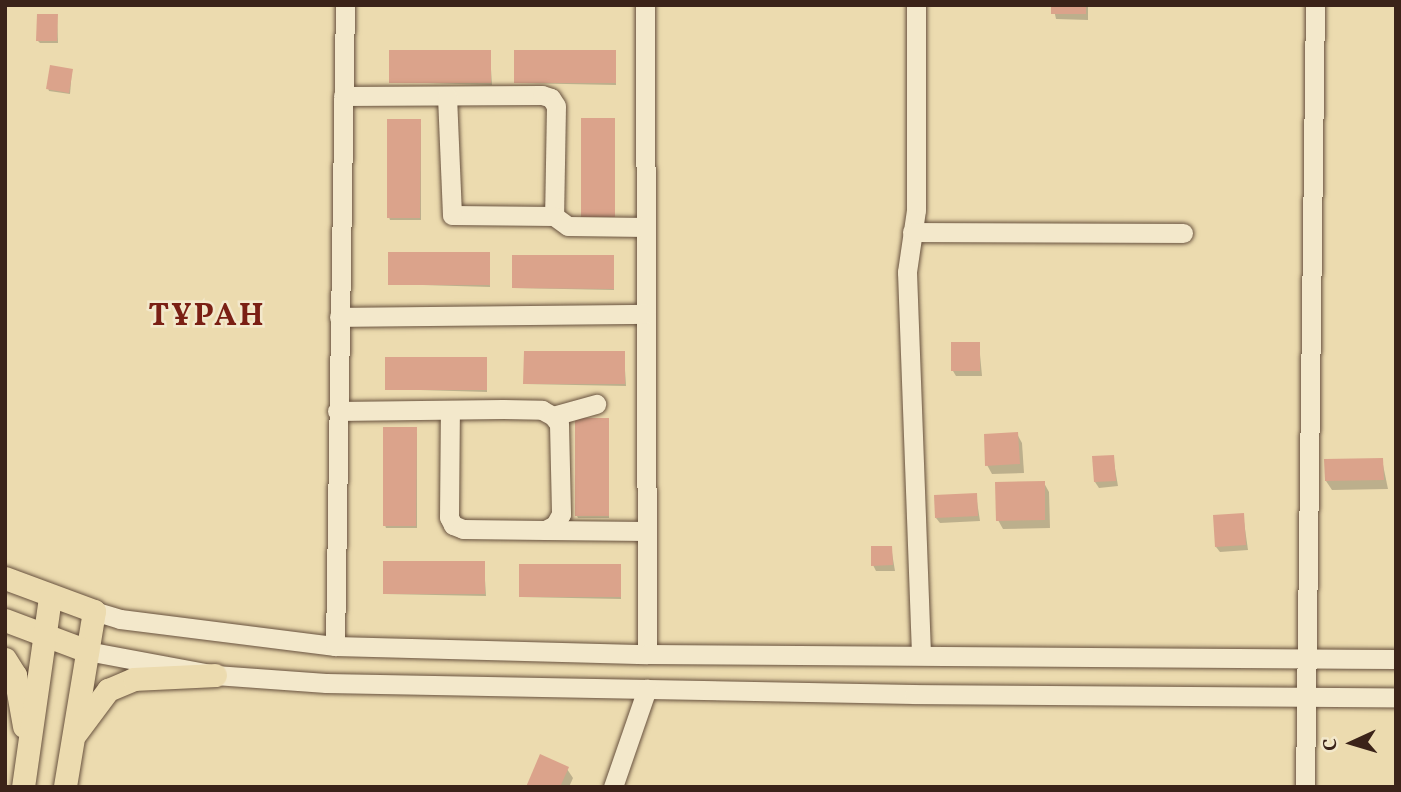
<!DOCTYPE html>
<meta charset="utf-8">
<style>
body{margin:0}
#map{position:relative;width:1401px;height:792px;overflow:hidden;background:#ecdbaf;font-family:Vollkorn,serif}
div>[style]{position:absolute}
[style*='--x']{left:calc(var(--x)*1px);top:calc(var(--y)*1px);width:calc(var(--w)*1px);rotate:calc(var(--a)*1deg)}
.shadow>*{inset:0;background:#0003}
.building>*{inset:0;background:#dba38b}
.roads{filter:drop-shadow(0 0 2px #67513e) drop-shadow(0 0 2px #67513e)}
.minor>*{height:19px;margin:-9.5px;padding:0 9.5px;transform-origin:9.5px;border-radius:9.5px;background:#f3e8cb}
.major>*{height:23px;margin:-11.5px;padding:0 11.5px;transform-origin:11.5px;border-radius:11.5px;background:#ecdbaf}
span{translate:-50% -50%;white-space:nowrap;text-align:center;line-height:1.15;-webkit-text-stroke:5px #f3e8cb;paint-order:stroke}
.district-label{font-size:32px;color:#7a1f14;font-weight:700;letter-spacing:2px}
.frame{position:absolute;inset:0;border:7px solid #3b2319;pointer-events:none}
.north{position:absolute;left:1317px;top:708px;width:70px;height:70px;-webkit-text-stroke:5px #f3e8cb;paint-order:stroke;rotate:266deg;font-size:19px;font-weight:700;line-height:28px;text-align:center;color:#3b2319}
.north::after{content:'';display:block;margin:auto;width:24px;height:32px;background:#3b2319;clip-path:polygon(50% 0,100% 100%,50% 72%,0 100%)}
</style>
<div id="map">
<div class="shadow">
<div style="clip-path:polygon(1053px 5px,1088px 5px,1088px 20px,1056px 19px)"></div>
<div style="clip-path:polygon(57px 16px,58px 43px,40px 43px,38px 41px)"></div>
<div style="clip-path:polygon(490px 52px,492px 85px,391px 82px)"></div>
<div style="clip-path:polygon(615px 52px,616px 85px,516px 83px)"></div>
<div style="clip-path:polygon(72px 70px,70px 94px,49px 91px,48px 88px)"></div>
<div style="clip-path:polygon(421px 123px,421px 220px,390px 220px,389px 217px)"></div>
<div style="clip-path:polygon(489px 254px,490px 287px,389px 284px)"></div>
<div style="clip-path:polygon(613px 257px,614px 290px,514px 288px)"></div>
<div style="clip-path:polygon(979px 344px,982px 376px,956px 376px,953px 371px)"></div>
<div style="clip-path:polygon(624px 353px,626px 386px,525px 384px)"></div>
<div style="clip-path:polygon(486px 359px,487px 392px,387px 389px)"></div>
<div style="clip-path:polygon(608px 420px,609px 518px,578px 518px,577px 516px)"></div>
<div style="clip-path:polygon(417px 431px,417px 528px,386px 528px,385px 525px)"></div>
<div style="clip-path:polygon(1017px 434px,1022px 443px,1024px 473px,992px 474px,987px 465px)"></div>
<div style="clip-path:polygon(1113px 457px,1118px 486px,1099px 488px,1095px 482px)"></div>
<div style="clip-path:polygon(1382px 460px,1388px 489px,1332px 490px,1326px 481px)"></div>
<div style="clip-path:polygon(1044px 483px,1049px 492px,1050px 528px,1003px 529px,998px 520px)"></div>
<div style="clip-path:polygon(976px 495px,980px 521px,940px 523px,936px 518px)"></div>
<div style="clip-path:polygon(1243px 515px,1248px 550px,1220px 552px,1216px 547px)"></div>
<div style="clip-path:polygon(891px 547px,895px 571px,876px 571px,873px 565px)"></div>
<div style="clip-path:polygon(484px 563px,486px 596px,385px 594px)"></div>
<div style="clip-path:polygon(620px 566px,621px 599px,521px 597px)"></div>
<div style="clip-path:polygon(567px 769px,573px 778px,569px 787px,528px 787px)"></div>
</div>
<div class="building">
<div style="clip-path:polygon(1051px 5px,1086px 5px,1086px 14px,1051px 14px)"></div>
<div style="clip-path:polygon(37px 14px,58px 14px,57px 41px,36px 41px)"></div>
<div style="clip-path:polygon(389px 50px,491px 50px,491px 83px,389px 83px)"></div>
<div style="clip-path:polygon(514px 50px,616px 50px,616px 83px,514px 83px)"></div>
<div style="clip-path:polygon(50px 65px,73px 69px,69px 93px,46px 89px)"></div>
<div style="clip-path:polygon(581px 118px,615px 118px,615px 217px,581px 217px)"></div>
<div style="clip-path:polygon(387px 119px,421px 119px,420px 218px,387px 218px)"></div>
<div style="clip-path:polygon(388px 252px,490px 252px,490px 285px,388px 285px)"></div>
<div style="clip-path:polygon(512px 255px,614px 255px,614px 289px,512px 288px)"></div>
<div style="clip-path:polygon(951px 342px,980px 342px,980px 371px,951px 371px)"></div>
<div style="clip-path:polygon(524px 351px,625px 351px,625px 384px,523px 384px)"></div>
<div style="clip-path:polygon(385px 357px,487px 357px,487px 390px,385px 390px)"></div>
<div style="clip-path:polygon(575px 418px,609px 418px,609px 516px,575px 516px)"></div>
<div style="clip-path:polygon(383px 427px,417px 427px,416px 526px,383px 526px)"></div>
<div style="clip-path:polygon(1018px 432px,1020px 464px,985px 466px,984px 434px)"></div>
<div style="clip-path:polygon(1114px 455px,1116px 481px,1094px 482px,1092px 456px)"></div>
<div style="clip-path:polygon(1383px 458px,1384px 480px,1325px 481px,1324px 459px)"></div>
<div style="clip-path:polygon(1045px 481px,1045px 520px,996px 521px,995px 482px)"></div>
<div style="clip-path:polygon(977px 493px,978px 516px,935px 518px,934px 495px)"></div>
<div style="clip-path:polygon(1244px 513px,1246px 545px,1215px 547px,1213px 515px)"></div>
<div style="clip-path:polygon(871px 546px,892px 546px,893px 565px,871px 566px)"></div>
<div style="clip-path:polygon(383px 561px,485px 561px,485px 594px,383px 594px)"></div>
<div style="clip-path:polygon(519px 564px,621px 564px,621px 597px,519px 597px)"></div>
<div style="clip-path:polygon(540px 754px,569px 767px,560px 787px,526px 787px)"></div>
</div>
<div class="roads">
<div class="minor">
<div style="--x:645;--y:5;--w:649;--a:89.82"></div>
<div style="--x:916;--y:5;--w:205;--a:90"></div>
<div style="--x:916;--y:210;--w:63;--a:98.3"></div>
<div style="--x:907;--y:272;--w:382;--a:87.9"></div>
<div style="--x:343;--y:96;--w:199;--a:-0.3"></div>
<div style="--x:542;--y:95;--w:9;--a:18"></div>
<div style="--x:551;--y:98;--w:9;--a:58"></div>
<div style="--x:556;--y:106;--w:110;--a:91"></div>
<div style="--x:554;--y:216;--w:102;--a:-179.4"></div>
<div style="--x:452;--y:215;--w:119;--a:-92.4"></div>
<div style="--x:554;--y:216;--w:17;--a:36"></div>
<div style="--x:568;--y:226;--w:78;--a:0.7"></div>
<div style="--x:912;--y:232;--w:271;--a:0.2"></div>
<div style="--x:339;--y:317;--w:307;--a:-0.6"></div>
<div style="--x:337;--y:411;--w:166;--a:-0.7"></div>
<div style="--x:503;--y:409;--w:39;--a:1"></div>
<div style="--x:542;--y:410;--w:13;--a:29"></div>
<div style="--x:553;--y:416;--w:10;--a:53"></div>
<div style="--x:559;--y:424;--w:90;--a:88.7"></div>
<div style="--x:561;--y:514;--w:13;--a:119"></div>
<div style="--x:555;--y:525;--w:11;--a:153"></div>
<div style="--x:545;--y:530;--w:82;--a:-179.3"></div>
<div style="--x:463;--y:529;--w:11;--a:-158"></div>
<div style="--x:453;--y:525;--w:9;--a:-117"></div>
<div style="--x:449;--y:517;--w:107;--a:-89.5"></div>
<div style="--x:553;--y:416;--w:45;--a:-15.6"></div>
<div style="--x:545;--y:530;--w:102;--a:0.6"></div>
<div style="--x:94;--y:611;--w:27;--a:17"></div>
<div style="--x:120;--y:619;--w:217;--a:7.2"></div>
<div style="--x:335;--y:646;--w:312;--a:1.5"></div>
<div style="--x:647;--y:654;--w:749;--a:0.38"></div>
<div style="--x:335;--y:646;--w:641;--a:-89.11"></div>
<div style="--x:87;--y:651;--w:130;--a:10.6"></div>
<div style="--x:215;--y:675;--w:111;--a:4.1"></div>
<div style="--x:326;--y:683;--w:588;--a:1.07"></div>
<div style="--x:914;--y:694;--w:482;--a:0.4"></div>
<div style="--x:613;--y:787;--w:104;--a:-70.9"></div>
<div style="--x:1305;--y:787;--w:782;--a:-89.27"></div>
</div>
<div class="major">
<div style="--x:5;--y:578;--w:95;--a:20.3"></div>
<div style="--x:94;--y:611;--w:178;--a:99.4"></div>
<div style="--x:5;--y:620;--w:88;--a:20.7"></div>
<div style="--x:5;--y:659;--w:19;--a:58"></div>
<div style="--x:15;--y:675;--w:52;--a:80"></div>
<div style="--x:76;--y:733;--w:54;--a:-53.3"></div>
<div style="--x:108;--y:690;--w:28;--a:-23"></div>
<div style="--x:134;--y:679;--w:81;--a:-2.8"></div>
<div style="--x:23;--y:787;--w:191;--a:-81.9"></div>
</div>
</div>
<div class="district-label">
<span style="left:207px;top:317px">ТҰРАН</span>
</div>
<div class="frame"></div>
<div class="north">С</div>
</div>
